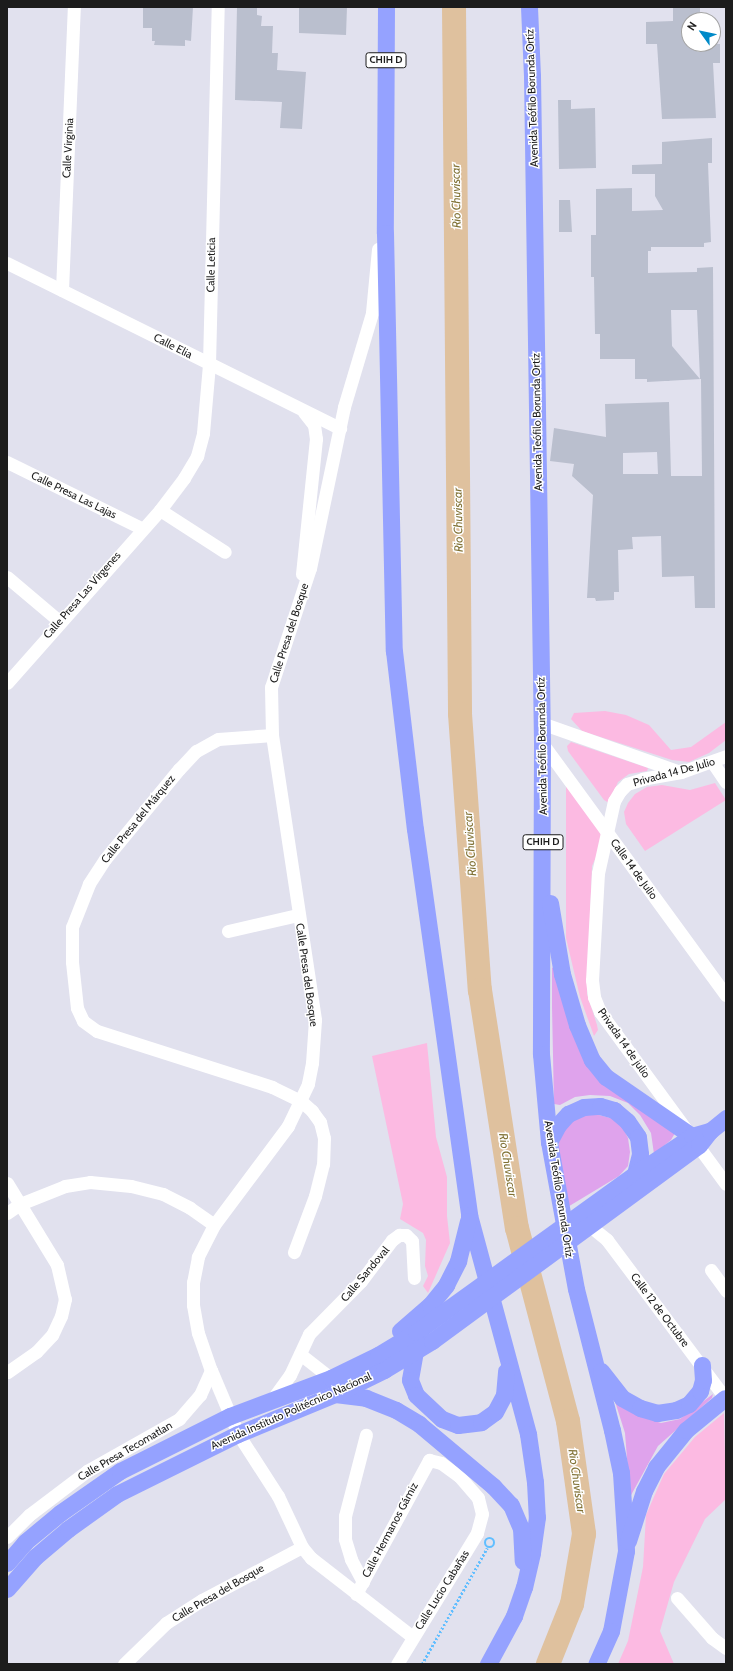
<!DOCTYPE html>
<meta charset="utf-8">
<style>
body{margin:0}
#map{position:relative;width:733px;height:1671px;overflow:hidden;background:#e1e1ee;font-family:Cabin,sans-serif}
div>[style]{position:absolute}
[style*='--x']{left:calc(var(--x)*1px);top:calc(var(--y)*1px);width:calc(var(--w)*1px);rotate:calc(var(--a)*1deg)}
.grass>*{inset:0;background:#dfa3ec}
.park>*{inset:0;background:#fcbae2}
.river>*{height:24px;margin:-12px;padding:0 12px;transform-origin:12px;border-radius:12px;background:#dfc19e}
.building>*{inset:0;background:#babfce}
.path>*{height:2.5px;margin-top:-1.25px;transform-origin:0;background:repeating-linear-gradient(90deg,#61beff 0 2px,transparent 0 4px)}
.path>.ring{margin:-1.25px;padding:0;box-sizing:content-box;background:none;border:2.5px solid #61beff;border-radius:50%}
.minor>*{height:13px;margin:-6.5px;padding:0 6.5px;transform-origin:6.5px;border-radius:6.5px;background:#fff}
.major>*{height:17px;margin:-8.5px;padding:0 8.5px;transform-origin:8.5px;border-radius:8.5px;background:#95a2ff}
span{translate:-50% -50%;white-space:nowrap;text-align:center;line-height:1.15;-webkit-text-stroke:3px #fff;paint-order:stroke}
.shield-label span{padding:1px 3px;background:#fff;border:1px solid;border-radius:3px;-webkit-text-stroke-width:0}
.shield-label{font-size:10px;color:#1c1c1c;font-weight:700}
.street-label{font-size:11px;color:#1c1c1c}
.water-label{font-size:12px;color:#817235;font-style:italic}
.frame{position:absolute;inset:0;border:8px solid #1c1c1c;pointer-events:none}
.north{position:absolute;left:681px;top:12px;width:40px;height:40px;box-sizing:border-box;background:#fff;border:1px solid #a4a4a4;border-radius:50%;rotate:303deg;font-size:11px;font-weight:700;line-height:16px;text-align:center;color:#1c1c1c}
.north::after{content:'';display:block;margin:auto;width:14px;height:18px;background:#008ac8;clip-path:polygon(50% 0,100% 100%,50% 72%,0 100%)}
</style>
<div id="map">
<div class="grass">
<div style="clip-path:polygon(554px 967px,582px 1053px,675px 1133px,671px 1140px,654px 1154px,651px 1133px,640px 1115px,628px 1103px,610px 1096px,590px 1095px,575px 1097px,560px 1105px,554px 1104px,552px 1007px,552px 968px)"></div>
<div style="clip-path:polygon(587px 1115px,599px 1115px,614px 1119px,622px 1126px,628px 1138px,630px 1152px,628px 1166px,619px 1176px,566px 1208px,558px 1158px,559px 1142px,565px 1128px,574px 1119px)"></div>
<div style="clip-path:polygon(713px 1394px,712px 1398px,658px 1446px,630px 1497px,625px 1433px,613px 1395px,636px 1415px,661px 1423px,680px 1419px)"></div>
</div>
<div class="park">
<div style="clip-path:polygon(605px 711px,626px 715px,649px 725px,671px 750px,691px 747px,726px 722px,726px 740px,709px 753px,689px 762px,672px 760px,582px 731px,571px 719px,574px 713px)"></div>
<div style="clip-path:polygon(571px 742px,648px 768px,647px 771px,629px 774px,618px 782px,609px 803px,604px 800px,568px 751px,567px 746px)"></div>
<div style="clip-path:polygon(566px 783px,605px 837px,592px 866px,587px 994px,597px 1025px,598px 1030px,594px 1036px,580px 997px,566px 938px)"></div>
<div style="clip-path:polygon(715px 783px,726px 800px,645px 851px,626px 824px,624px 812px,628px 803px,635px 794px,647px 787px,662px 785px,690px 790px)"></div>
<div style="clip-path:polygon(427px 1043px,436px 1137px,447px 1177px,447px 1216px,450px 1243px,428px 1293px,423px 1286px,428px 1276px,425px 1266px,426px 1240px,423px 1233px,400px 1219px,403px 1204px,372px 1056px)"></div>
<div style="clip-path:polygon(724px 1413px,726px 1499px,705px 1519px,674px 1582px,660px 1631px,674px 1664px,618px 1664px,628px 1641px,643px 1567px,646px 1515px,664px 1474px,695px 1437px)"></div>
</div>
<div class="river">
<div style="--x:454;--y:7;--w:707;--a:89.51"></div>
<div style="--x:460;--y:714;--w:277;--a:85.9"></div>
<div style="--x:480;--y:990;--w:241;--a:81.2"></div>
<div style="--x:517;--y:1228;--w:200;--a:75.2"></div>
<div style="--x:568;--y:1421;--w:114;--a:81.9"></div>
<div style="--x:584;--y:1534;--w:71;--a:99.7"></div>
<div style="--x:572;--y:1604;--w:65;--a:111.8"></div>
</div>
<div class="building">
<div style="clip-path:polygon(143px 7px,193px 7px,191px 41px,185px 40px,185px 46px,154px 45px,155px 41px,152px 41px,152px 28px,143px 28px)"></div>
<div style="clip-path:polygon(237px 7px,257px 7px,257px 15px,262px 16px,261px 26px,273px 26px,272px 53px,278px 53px,277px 70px,306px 72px,302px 129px,280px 128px,282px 102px,235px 100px)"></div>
<div style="clip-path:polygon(299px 7px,347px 7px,346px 35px,299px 33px)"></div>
<div style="clip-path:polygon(673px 7px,700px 7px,700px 20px,689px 20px,689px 44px,720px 44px,720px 63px,713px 63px,716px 118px,662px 119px,657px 44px,646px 44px,646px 22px,673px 21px)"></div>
<div style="clip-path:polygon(558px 100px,571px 100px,571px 109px,595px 108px,596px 168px,559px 169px)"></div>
<div style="clip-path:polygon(evenodd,712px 138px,712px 163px,708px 163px,711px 242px,704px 243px,704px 247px,651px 247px,651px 251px,648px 251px,648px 273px,697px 272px,697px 268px,713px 267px,715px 608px,695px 608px,694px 576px,662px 577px,661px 536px,632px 537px,633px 549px,618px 550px,619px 592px,614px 592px,614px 600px,596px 601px,595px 598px,587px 598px,593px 495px,572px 476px,574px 464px,550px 461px,554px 428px,606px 437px,605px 404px,669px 402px,671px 476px,702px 476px,701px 379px,647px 382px,647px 379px,635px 379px,635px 359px,600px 359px,600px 334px,595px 334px,594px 277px,591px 277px,591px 235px,596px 235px,596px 189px,632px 188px,632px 211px,663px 210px,655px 196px,655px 174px,632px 174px,632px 165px,662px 164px,662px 142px,712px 138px,671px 310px,697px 310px,700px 379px,672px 346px,671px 310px,712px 138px,657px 452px,658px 474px,623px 474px,623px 453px,657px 452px)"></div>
<div style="clip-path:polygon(559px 200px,570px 200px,572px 232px,559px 232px)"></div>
</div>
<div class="path">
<div class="ring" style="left:485px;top:1538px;width:7.5px;height:7.5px"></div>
<div style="--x:422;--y:1664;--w:133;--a:-60.7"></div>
</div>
<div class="minor">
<div style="--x:378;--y:249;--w:64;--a:95.4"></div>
<div style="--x:372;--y:313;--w:98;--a:106.6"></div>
<div style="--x:344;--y:407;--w:165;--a:101.9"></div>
<div style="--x:310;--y:568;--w:125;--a:108.1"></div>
<div style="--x:271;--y:687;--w:48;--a:88.8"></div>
<div style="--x:272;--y:735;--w:288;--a:81.4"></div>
<div style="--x:315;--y:1020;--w:43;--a:94"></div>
<div style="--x:312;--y:1063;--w:21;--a:101"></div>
<div style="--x:308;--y:1084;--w:47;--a:115.5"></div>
<div style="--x:288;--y:1126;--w:124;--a:126.8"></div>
<div style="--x:214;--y:1225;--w:36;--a:117"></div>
<div style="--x:198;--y:1257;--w:25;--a:101"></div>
<div style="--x:193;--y:1282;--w:23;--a:90"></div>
<div style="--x:193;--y:1305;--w:28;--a:80"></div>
<div style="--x:198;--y:1333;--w:39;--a:71"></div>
<div style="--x:211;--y:1370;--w:69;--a:67.1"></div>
<div style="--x:238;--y:1434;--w:74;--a:57.2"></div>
<div style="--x:278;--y:1496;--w:56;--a:64.8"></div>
<div style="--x:302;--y:1547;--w:14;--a:51"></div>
<div style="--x:311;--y:1558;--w:129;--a:37.8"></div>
<div style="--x:7;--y:263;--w:372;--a:26.4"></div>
<div style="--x:62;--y:290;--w:283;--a:-87.6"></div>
<div style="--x:7;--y:462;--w:149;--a:26.2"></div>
<div style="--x:160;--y:510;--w:77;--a:32.9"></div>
<div style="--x:302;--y:574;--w:136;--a:-84.1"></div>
<div style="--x:316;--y:439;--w:14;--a:-98"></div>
<div style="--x:314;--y:425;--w:16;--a:-128"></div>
<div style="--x:7;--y:577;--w:68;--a:40.2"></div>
<div style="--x:7;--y:683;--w:231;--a:-48.5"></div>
<div style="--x:160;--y:510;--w:40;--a:-53"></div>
<div style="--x:184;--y:478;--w:26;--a:-59"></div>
<div style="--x:197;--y:456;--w:24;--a:-75"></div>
<div style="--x:203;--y:433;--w:69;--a:-85"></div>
<div style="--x:209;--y:364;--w:357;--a:-88.6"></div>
<div style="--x:541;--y:723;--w:144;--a:19.4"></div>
<div style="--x:272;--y:735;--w:54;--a:175.8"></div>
<div style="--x:218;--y:739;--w:25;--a:151"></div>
<div style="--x:196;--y:751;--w:25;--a:133"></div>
<div style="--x:179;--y:769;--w:117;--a:129.4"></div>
<div style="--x:105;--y:859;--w:30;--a:123"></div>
<div style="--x:89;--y:884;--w:46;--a:111.6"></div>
<div style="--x:72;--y:927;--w:35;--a:90"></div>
<div style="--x:72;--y:962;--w:46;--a:83.8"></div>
<div style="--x:77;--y:1008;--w:14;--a:65"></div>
<div style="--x:83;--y:1021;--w:17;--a:36"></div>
<div style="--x:97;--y:1031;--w:184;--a:17.7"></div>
<div style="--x:272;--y:1087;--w:32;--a:26"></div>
<div style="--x:301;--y:1101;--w:15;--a:42"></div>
<div style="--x:312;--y:1111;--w:14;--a:54"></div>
<div style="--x:320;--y:1122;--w:16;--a:76"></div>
<div style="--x:324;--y:1138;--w:26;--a:92"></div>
<div style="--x:323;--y:1164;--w:33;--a:104"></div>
<div style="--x:315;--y:1196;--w:60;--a:110.6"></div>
<div style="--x:542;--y:743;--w:312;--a:53.9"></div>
<div style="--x:726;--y:756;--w:48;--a:160.4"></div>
<div style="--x:681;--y:772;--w:39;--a:170"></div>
<div style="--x:643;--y:779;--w:17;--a:163"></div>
<div style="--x:627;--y:784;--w:10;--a:135"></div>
<div style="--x:620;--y:791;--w:12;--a:121"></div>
<div style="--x:614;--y:801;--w:74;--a:102.5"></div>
<div style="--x:598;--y:873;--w:107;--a:93.2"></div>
<div style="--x:592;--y:980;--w:17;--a:83"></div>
<div style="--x:594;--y:997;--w:16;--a:68"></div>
<div style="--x:600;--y:1012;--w:213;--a:53.8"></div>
<div style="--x:713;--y:763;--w:23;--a:56"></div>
<div style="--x:228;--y:931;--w:72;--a:-12.9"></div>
<div style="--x:7;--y:1183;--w:96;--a:58.6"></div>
<div style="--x:57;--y:1265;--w:35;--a:77"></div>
<div style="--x:65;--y:1299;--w:17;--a:103"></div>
<div style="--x:61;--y:1316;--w:21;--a:115"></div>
<div style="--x:52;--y:1335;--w:23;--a:133"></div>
<div style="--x:36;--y:1352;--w:35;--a:145"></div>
<div style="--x:7;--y:1213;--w:16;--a:-35"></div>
<div style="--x:20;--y:1204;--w:48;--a:-21.8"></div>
<div style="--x:65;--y:1186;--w:25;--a:-9"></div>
<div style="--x:90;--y:1182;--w:41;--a:5.6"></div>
<div style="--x:131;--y:1186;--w:33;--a:14"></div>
<div style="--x:163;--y:1194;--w:30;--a:27"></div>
<div style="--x:190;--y:1208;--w:29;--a:35"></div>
<div style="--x:590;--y:1226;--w:22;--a:39"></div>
<div style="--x:607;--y:1240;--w:199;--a:53.2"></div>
<div style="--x:711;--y:1270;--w:26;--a:54"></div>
<div style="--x:300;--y:1354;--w:39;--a:38"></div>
<div style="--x:271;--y:1401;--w:32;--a:-54"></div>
<div style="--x:290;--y:1375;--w:45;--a:-65.1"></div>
<div style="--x:309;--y:1334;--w:74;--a:-45.5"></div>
<div style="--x:361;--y:1281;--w:51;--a:-52.9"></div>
<div style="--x:392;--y:1240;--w:9;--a:-36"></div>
<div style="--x:399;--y:1235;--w:7;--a:0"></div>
<div style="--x:406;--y:1235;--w:8;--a:45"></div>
<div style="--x:412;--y:1241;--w:37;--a:87"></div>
<div style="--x:7;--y:1537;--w:31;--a:-45"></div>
<div style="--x:29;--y:1515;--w:73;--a:-37.2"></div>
<div style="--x:87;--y:1471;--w:106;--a:-29.5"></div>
<div style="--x:179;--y:1419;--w:32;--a:-49"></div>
<div style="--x:200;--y:1395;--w:27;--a:-66"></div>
<div style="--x:363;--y:1582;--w:26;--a:-118"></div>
<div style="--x:351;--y:1559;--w:21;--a:-107"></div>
<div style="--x:345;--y:1539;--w:23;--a:-90"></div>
<div style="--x:345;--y:1516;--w:84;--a:-75.5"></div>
<div style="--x:356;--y:1594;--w:153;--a:-61.4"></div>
<div style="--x:429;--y:1460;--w:12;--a:14"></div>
<div style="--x:441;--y:1463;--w:22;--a:36"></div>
<div style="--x:459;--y:1476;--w:29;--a:49"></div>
<div style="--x:478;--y:1498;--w:16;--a:76"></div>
<div style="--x:482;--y:1514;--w:20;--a:105"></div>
<div style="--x:477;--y:1533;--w:153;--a:121.4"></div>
<div style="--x:677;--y:1598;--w:53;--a:48.8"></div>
<div style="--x:712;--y:1638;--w:17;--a:36"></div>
<div style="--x:124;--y:1664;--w:59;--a:-44.3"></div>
<div style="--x:166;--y:1623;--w:43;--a:-32.6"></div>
<div style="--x:202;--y:1600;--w:113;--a:-27.9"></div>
</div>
<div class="major">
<div style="--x:386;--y:7;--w:226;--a:90.3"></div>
<div style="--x:385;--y:233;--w:418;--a:88.8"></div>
<div style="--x:394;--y:651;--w:179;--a:83.3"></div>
<div style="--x:415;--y:829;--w:390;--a:82"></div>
<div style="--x:469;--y:1215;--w:227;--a:74.9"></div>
<div style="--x:528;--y:1434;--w:49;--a:81.7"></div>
<div style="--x:535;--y:1482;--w:35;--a:87"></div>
<div style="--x:537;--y:1517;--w:36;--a:98"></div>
<div style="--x:532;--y:1553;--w:35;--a:103"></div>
<div style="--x:524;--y:1587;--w:31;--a:109"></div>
<div style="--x:514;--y:1616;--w:55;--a:118.4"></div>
<div style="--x:529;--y:7;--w:69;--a:87.5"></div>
<div style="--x:532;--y:76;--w:667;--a:89.14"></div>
<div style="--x:542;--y:743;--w:311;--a:90.2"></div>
<div style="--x:541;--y:1054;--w:88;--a:84.8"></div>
<div style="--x:549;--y:1142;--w:149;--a:79.6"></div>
<div style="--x:576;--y:1289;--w:146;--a:75.7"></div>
<div style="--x:612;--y:1430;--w:44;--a:78.2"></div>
<div style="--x:621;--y:1473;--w:78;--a:86.3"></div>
<div style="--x:626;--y:1551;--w:81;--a:100.6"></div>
<div style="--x:611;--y:1631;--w:36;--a:114"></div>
<div style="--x:550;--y:903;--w:72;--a:80.4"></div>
<div style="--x:562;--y:974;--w:53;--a:73.6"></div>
<div style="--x:577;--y:1025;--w:38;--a:67"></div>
<div style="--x:592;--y:1060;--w:22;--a:51"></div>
<div style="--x:606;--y:1077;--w:104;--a:34.5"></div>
<div style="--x:549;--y:1142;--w:19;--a:-62"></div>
<div style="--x:558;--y:1125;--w:15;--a:-48"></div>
<div style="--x:568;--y:1114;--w:17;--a:-24"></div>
<div style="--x:584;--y:1107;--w:16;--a:-4"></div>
<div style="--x:600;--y:1106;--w:15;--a:16"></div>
<div style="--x:614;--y:1110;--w:17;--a:40"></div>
<div style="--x:627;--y:1121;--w:19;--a:55"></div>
<div style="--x:638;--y:1137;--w:17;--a:83"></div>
<div style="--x:640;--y:1154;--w:21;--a:104"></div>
<div style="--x:400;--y:1331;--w:40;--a:-41"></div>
<div style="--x:430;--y:1305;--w:26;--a:-51"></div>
<div style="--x:446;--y:1285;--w:27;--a:-63"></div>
<div style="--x:458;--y:1261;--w:41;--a:-76"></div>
<div style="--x:415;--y:1351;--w:29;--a:100"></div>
<div style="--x:410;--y:1380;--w:16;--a:68"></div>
<div style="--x:416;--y:1395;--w:35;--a:43"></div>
<div style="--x:442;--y:1419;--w:17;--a:21"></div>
<div style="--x:458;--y:1425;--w:23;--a:-7"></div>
<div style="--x:481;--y:1422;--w:17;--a:-36"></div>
<div style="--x:495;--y:1412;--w:19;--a:-62"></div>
<div style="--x:504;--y:1395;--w:24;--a:-85"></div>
<div style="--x:601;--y:1371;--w:34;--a:52"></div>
<div style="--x:622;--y:1398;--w:21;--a:29"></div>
<div style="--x:640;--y:1408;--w:18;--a:16"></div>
<div style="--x:657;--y:1413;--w:19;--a:-9"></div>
<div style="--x:676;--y:1410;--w:14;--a:-25"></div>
<div style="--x:689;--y:1404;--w:17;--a:-50"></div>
<div style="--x:700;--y:1391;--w:11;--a:-75"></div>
<div style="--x:703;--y:1380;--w:15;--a:-94"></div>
<div style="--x:335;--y:1394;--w:31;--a:7"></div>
<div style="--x:366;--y:1398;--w:32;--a:22"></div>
<div style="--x:396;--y:1410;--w:27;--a:31"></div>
<div style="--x:419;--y:1424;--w:97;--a:40"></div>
<div style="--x:493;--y:1486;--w:26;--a:47"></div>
<div style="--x:511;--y:1505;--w:25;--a:67"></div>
<div style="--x:521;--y:1528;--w:33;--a:87"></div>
<div style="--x:628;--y:1541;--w:52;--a:-72.3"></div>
<div style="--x:644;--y:1491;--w:27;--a:-63"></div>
<div style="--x:656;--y:1467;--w:48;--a:-51"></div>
<div style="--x:686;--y:1430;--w:50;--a:-39.4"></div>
<div style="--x:7;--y:1563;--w:28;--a:-49"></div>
<div style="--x:25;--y:1542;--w:45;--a:-39.6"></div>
<div style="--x:60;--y:1513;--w:73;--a:-35"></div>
<div style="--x:120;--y:1471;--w:123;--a:-26.6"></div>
<div style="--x:230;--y:1416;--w:108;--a:-20.6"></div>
<div style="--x:331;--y:1378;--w:52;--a:-26.1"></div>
<div style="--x:378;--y:1355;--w:44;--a:-31.2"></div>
<div style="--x:416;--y:1332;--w:270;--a:-35.8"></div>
<div style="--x:635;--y:1174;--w:69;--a:-33.7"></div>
<div style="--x:692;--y:1136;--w:19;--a:-16"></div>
<div style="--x:7;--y:1589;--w:43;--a:-48.8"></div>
<div style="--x:35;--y:1557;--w:43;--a:-40.3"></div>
<div style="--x:68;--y:1529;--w:60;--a:-35.5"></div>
<div style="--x:117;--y:1494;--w:135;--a:-26.4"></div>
<div style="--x:238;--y:1434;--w:105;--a:-22.4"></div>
<div style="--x:335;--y:1394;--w:55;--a:-26.1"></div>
<div style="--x:384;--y:1370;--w:56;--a:-31.1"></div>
<div style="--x:432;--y:1341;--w:331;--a:-36.3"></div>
<div style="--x:699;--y:1145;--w:18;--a:-52"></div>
<div style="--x:710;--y:1131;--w:21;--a:-39"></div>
</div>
<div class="shield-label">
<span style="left:386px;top:60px">CHIH D</span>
<span style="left:543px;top:842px">CHIH D</span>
</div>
<div class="street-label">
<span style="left:532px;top:98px;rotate:-92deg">Avenida Teófilo Borunda Ortíz</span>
<span style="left:68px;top:148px;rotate:-87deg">Calle Virginia</span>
<span style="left:211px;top:265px;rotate:-89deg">Calle Leticia</span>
<span style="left:173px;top:346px;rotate:27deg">Calle Elia</span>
<span style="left:537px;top:422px;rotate:-91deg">Avenida Teófilo Borunda Ortíz</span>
<span style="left:74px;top:495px;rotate:26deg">Calle Presa Las Lajas</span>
<span style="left:82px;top:595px;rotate:-49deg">Calle Presa Las Vírgenes</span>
<span style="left:289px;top:633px;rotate:-72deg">Calle Presa del Bosque</span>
<span style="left:542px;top:746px;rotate:-91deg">Avenida Teófilo Borunda Ortíz</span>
<span style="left:674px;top:772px;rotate:-15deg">Privada 14 De Julio</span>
<span style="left:138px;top:819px;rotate:-51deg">Calle Presa del Márquez</span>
<span style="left:634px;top:869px;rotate:54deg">Calle 14 de Julio</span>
<span style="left:307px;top:975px;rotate:82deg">Calle Presa del Bosque</span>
<span style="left:624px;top:1043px;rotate:55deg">Privada 14 de julio</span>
<span style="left:559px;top:1189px;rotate:81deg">Avenida Teófilo Borunda Ortíz</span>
<span style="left:365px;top:1274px;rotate:-50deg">Calle Sandoval</span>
<span style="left:660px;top:1310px;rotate:53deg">Calle 12 de Octubre</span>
<span style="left:291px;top:1411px;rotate:-24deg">Avenida Instituto Politécnico Nacional</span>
<span style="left:125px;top:1451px;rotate:-30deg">Calle Presa Tecomatlan</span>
<span style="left:390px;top:1530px;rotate:-62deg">Calle Hermanos Gámiz</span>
<span style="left:442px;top:1590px;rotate:-58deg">Calle Lucio Cabañas</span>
<span style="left:218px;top:1593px;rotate:-30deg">Calle Presa del Bosque</span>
</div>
<div class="water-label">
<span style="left:456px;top:196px;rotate:-91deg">Rio Chuviscar</span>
<span style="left:458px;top:520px;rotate:-91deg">Rio Chuviscar</span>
<span style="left:470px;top:844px;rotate:-94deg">Rio Chuviscar</span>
<span style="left:508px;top:1165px;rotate:81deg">Rio Chuviscar</span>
<span style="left:577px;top:1481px;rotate:82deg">Rio Chuviscar</span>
</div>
<div class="frame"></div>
<div class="north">N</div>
</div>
